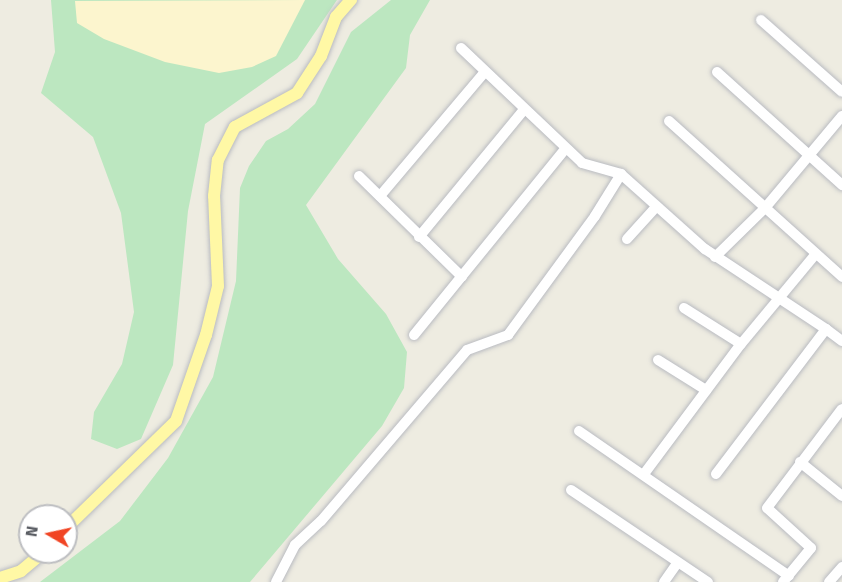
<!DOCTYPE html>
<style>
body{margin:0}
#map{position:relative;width:842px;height:582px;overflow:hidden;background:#eeece1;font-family:"Fira Sans",sans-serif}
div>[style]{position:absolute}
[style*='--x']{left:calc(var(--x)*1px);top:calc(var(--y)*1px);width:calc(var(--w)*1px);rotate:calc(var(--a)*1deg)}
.green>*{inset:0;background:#bce7c0}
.sand>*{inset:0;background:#fcf5ce}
.roads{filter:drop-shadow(0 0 2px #b9bbc1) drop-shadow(0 0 2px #b9bbc1)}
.minor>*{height:10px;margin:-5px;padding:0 5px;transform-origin:5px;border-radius:5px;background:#fff}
.major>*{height:12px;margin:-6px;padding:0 6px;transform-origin:6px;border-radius:6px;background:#fff8a5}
span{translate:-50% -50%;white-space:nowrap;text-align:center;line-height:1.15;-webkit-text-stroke:5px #fff;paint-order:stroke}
.north{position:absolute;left:18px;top:504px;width:60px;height:60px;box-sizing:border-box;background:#fff;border:2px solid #bdbec1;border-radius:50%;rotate:279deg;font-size:16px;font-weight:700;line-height:24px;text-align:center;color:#5a5d63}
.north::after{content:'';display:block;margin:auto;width:21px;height:27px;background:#f14524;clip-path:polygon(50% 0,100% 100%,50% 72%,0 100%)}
</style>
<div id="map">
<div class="green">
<div style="clip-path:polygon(51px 0,337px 0,297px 59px,205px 124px,188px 211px,173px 365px,141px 439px,117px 449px,91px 439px,94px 412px,122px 364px,134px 312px,121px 213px,93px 137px,41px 93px,55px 52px)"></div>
<div style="clip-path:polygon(391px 0,430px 0,410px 35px,406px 68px,306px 205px,338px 259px,386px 314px,407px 352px,404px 388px,382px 426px,250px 582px,40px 582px,120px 521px,168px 458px,213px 377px,236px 281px,240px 188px,249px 166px,266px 141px,288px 129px,315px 104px,351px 32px)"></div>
</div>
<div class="sand">
<div style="clip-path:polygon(305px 0,276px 56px,252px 67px,219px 73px,165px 62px,104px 39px,77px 23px,75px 1px)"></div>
</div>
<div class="roads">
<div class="minor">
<div style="--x:761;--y:20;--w:108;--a:41.6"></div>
<div style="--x:461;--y:48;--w:167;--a:43.5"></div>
<div style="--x:582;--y:163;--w:41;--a:15.8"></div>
<div style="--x:621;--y:174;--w:113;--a:41.8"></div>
<div style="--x:705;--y:249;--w:145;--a:33.5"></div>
<div style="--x:826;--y:329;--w:182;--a:127.2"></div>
<div style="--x:717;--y:72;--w:169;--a:42.1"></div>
<div style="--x:669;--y:121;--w:233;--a:42"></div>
<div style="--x:359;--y:176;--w:144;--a:44.4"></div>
<div style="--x:380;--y:196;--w:161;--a:-49.8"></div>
<div style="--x:419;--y:237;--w:163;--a:-50.5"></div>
<div style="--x:627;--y:239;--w:43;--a:-47.8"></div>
<div style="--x:715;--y:257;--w:70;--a:-44.4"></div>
<div style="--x:765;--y:208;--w:120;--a:-50.1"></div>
<div style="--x:684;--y:308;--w:67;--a:32.3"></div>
<div style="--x:826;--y:329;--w:20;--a:37"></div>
<div style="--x:414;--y:335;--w:240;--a:-50.9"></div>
<div style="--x:658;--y:360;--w:57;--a:32"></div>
<div style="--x:579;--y:431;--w:255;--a:34.6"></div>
<div style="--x:800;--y:462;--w:54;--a:39"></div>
<div style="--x:644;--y:474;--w:162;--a:-53.3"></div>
<div style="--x:741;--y:344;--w:116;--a:-50.3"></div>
<div style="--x:571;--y:490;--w:165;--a:33.9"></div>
<div style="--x:276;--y:582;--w:42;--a:-62.8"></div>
<div style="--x:295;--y:545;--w:35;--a:-43"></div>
<div style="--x:321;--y:521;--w:225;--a:-49.5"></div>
<div style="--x:467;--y:350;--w:44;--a:-20.1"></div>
<div style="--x:508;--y:335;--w:147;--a:-53.8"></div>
<div style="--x:595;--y:216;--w:49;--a:-58.2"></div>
<div style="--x:664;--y:582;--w:24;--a:-55"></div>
<div style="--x:783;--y:582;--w:44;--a:-50.5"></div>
<div style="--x:811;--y:548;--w:59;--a:-137.7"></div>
<div style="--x:767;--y:508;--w:124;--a:-52.9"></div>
<div style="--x:829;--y:582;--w:20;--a:-49"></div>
</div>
<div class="major">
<div style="--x:66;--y:528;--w:153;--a:-44.2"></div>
<div style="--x:176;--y:421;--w:91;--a:-70.8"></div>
<div style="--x:206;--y:335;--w:50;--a:-76.2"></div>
<div style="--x:218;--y:286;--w:90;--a:-92.5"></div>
<div style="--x:214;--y:196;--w:36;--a:-84"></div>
<div style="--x:218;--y:160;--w:37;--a:-63"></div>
<div style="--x:235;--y:127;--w:71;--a:-28.7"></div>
<div style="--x:297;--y:93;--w:44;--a:-57"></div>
<div style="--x:321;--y:56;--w:42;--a:-69"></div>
<div style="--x:336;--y:17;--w:23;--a:-49"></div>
<div style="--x:0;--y:578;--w:22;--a:-18"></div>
<div style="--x:21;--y:571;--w:30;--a:-40"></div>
</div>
</div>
<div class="north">N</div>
</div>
